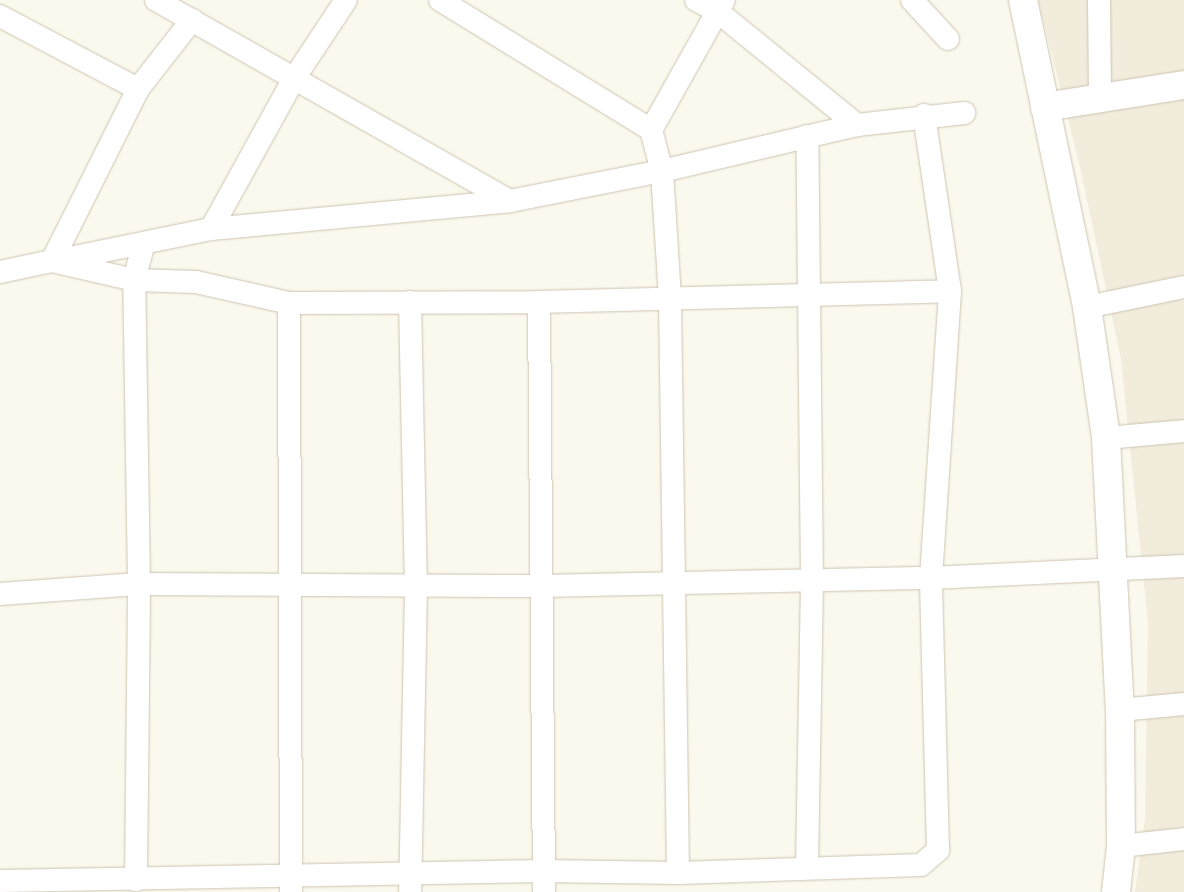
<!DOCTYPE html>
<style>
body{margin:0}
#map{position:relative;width:1184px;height:892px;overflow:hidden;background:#fbf9ed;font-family:"Open Sans",sans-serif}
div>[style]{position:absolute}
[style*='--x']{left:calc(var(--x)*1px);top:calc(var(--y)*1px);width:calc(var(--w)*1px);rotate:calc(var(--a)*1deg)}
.residential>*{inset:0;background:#f2ecdc}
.roads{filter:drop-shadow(0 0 1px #cdc4b3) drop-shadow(0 0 1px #cdc4b3)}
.minor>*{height:22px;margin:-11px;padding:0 11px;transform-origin:11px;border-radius:11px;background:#fff}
.tertiary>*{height:28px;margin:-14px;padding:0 14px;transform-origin:14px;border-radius:14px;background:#fff}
span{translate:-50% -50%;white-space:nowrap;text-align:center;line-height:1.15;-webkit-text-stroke:5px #fefcf4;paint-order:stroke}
</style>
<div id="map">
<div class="residential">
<div style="clip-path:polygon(1038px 0,1184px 0,1184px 892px,1135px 892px,1145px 819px,1148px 623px,1121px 359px,1080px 167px)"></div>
</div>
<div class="roads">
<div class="minor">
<div style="--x:156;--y:0;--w:407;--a:29.6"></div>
<div style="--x:440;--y:0;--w:248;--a:31.6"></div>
<div style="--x:651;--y:130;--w:42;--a:75"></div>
<div style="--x:662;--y:171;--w:128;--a:86.4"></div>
<div style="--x:670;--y:299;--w:574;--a:89.2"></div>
<div style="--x:696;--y:0;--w:24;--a:28"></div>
<div style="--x:717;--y:11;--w:181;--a:39.2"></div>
<div style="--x:912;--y:0;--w:53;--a:47.3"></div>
<div style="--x:1099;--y:0;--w:100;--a:89.4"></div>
<div style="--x:0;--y:16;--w:156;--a:27.9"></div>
<div style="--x:651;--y:130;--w:149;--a:-60.7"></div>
<div style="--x:211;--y:229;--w:174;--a:-61.1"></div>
<div style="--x:295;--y:77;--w:92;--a:-56.5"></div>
<div style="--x:60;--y:260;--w:154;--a:-11.6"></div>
<div style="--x:211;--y:229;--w:300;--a:-5.3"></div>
<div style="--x:510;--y:201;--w:155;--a:-11.2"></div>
<div style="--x:662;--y:171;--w:200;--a:-13.3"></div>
<div style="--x:857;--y:125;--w:108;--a:-6.4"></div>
<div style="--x:52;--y:261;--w:192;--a:-63.4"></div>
<div style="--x:138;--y:89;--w:88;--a:-52"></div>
<div style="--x:0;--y:272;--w:53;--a:-11.9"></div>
<div style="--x:52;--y:261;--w:84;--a:13"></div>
<div style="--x:134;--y:280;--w:62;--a:1.8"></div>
<div style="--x:196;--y:282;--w:95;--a:12.7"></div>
<div style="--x:289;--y:303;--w:250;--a:-0.2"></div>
<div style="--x:539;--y:302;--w:411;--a:-1.5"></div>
<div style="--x:410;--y:302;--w:286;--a:88.8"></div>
<div style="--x:416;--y:588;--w:304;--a:91.1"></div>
<div style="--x:539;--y:302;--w:590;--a:89.51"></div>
<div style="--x:289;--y:303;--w:589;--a:89.81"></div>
<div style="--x:1087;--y:307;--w:99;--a:-11.7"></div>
<div style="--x:1106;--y:438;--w:78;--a:-5.1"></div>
<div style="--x:0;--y:594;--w:139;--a:-4.1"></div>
<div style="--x:139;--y:584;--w:402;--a:0.3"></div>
<div style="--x:541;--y:586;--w:390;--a:-1.2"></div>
<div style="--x:931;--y:578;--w:253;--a:-2.7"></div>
<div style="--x:1120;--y:710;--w:64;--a:-5.4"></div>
<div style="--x:1121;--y:846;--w:63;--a:-6.3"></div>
<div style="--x:807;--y:868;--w:288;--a:-89"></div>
<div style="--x:812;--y:580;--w:444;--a:-90.6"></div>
<div style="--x:136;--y:880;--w:296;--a:-89.4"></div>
<div style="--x:139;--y:584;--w:304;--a:-90.9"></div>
<div style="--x:134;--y:280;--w:38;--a:-75"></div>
<div style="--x:0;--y:881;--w:544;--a:-1.05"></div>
<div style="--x:544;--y:871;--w:134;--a:0.9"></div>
<div style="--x:678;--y:873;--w:243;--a:-1.9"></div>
<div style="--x:921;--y:865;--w:23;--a:-41"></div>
<div style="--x:938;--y:850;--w:272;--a:-91.5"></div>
<div style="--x:931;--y:578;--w:288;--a:-86.2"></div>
<div style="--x:950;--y:291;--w:178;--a:-98.4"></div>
</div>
<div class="tertiary">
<div style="--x:1023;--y:0;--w:314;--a:78.2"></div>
<div style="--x:1087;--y:307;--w:132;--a:81.7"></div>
<div style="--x:1106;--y:438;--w:272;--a:87.1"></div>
<div style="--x:1120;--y:710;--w:136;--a:89.6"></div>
<div style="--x:1121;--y:846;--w:46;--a:96.2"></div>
<div style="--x:1045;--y:107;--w:141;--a:-9"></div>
</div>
</div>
</div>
